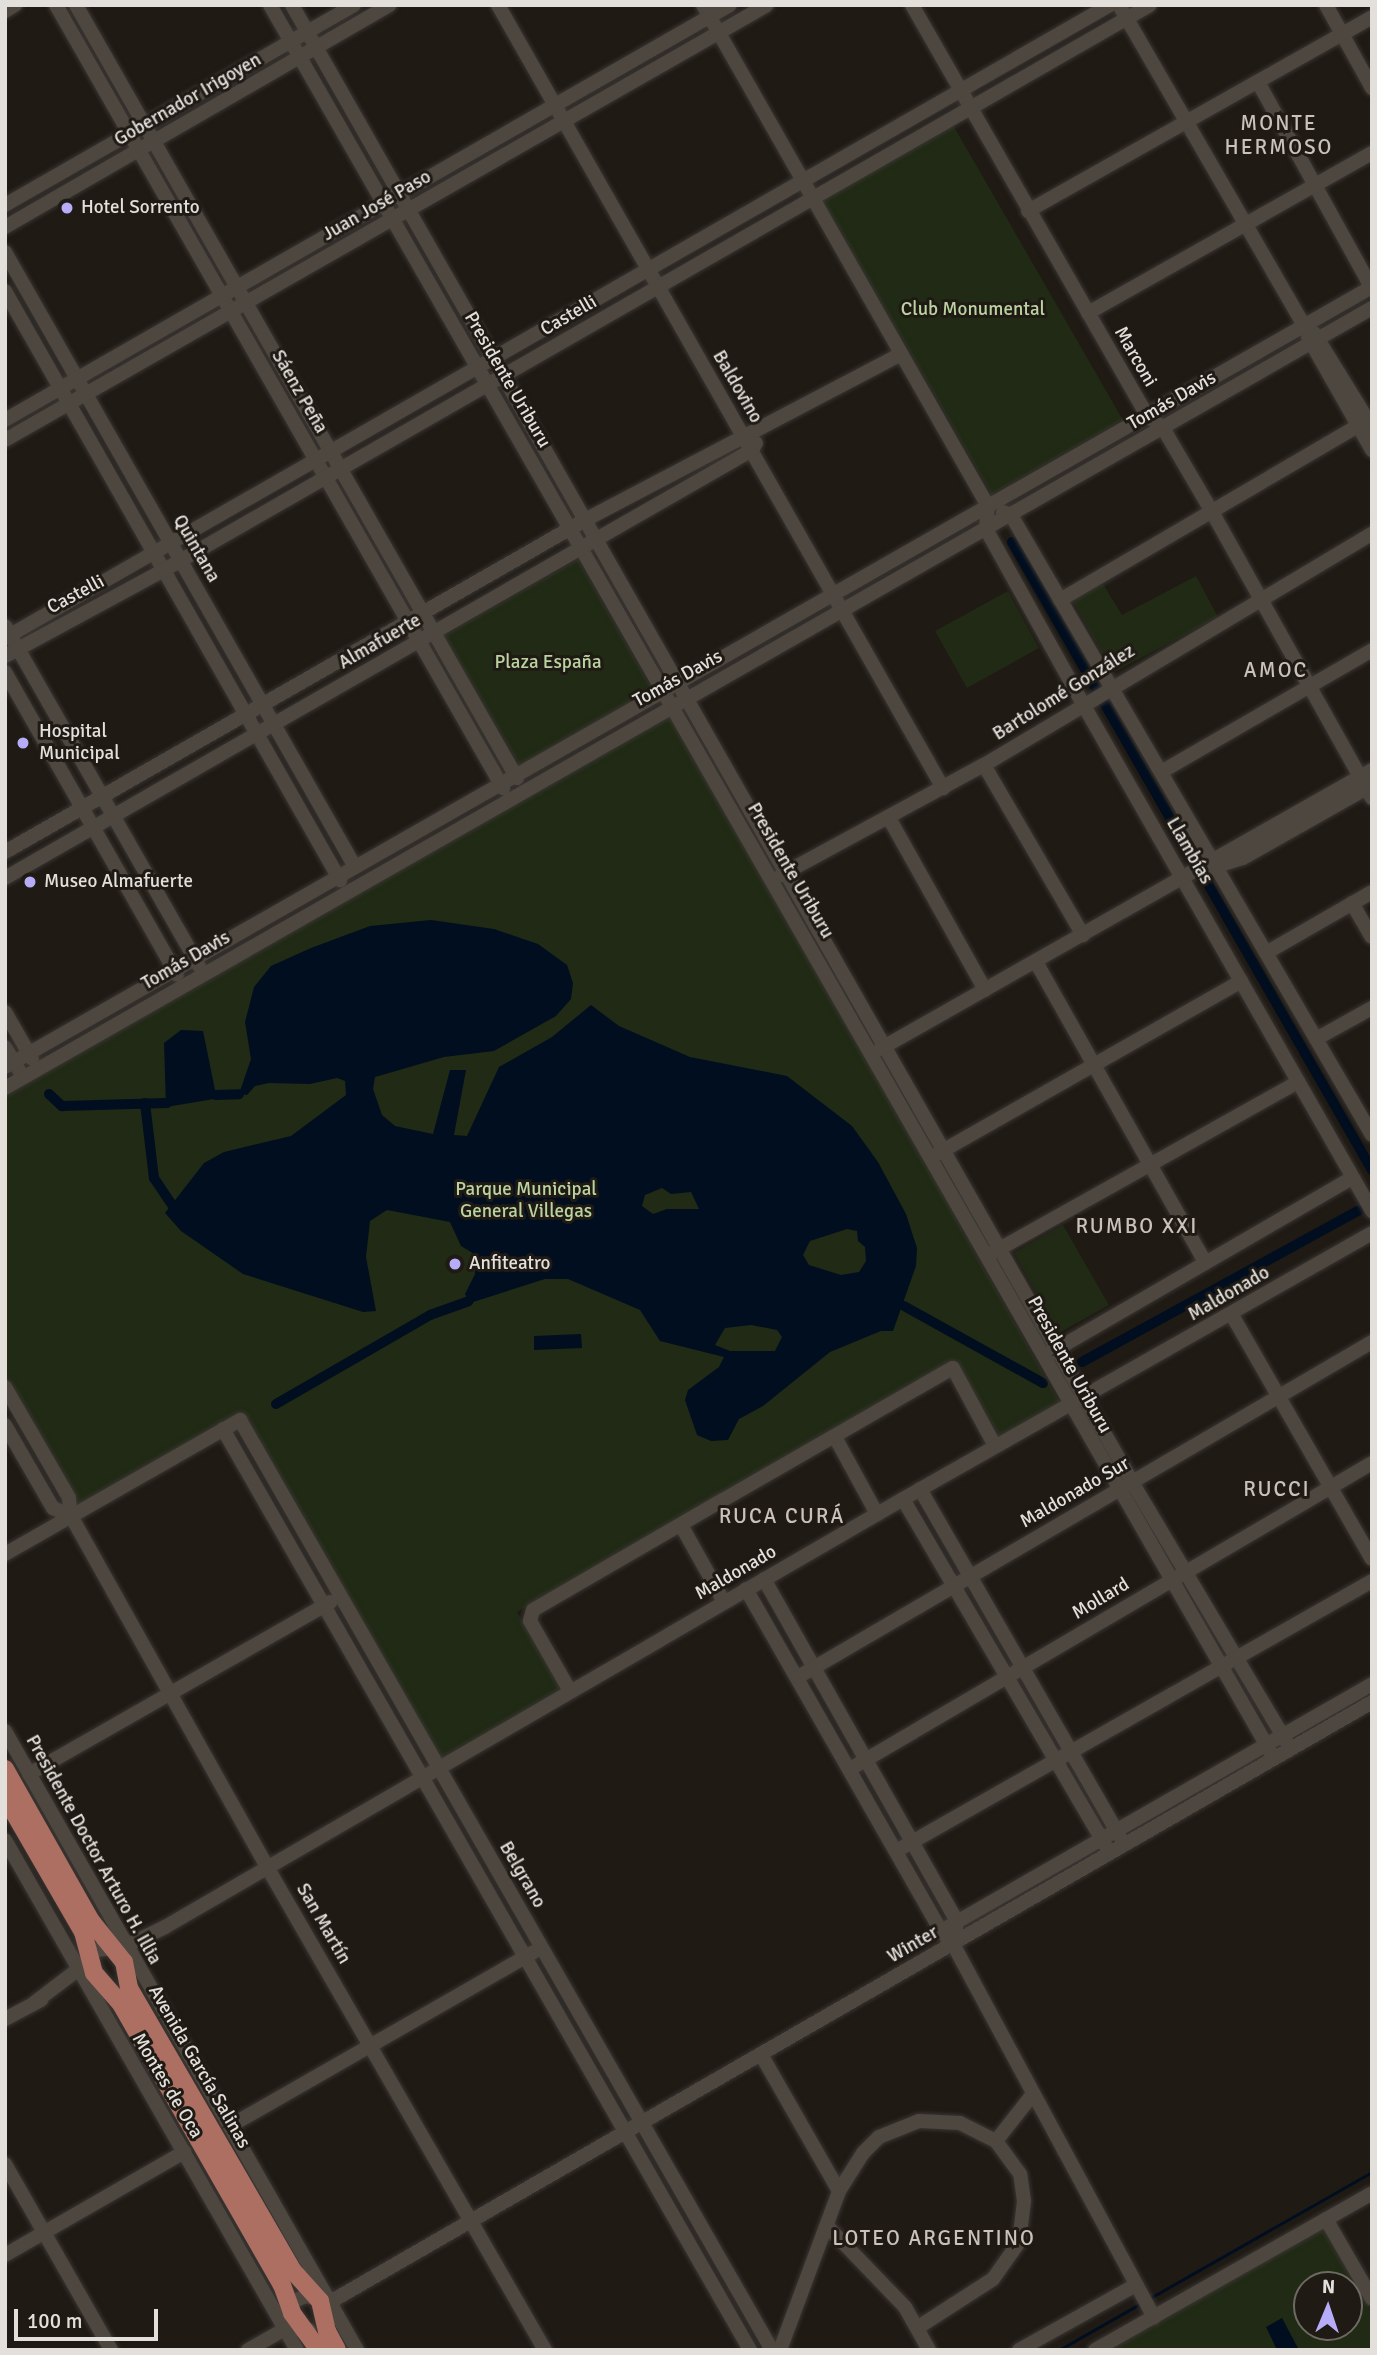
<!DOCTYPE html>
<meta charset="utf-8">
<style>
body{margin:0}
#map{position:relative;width:1377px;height:2355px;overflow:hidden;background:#1f1a14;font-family:Signika,sans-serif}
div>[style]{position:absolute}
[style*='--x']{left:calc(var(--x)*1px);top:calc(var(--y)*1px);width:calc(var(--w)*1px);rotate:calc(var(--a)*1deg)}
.green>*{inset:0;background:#202a14}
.water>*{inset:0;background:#000e1f}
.stream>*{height:2.5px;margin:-1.25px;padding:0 1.25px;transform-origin:1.25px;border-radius:1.25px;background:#000e1f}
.canal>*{height:10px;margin:-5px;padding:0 5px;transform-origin:5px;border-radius:5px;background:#000e1f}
.roads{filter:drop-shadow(0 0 2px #393532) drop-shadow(0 0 2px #393532)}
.minor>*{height:14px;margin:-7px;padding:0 7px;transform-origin:7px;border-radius:7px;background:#4d4740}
.major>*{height:18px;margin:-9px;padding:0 9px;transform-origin:9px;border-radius:9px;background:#ac6f62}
.dots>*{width:19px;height:19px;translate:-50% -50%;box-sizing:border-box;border:4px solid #1f1a14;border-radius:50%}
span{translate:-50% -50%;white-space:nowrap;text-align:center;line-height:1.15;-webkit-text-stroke:6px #1f1a14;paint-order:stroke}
.street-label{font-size:19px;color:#e3dfda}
.poi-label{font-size:19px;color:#e3dfda}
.left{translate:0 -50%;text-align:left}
.park-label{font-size:19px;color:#bbd3a0}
.neighbourhood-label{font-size:21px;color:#cac2ba;letter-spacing:2px}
.frame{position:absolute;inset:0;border:7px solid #e3dfda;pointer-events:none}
.north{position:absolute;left:1293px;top:2271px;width:70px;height:70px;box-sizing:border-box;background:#1f1a14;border:2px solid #6d6963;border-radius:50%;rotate:2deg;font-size:19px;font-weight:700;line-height:28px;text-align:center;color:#e3dfda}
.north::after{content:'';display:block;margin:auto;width:24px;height:32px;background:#b6acf8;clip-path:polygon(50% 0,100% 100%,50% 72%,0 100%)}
.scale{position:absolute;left:14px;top:2309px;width:144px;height:32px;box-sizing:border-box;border:4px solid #e3dfda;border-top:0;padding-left:9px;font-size:21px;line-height:24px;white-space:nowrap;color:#e3dfda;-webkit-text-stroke:5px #1f1a14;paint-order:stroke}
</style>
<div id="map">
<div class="green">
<div style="clip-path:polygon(953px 125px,1123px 420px,992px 495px,822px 200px)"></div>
<div style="clip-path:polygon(578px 559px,653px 690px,519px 766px,444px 635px)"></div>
<div style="clip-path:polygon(1196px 576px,1218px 617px,1116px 671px,1110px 667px,1074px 603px,1076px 598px,1103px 584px,1122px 615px)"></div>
<div style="clip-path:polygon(1008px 591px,1039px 648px,967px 688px,935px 631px)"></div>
<div style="clip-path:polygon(670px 711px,1060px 1403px,1000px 1438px,956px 1361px,517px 1612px,562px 1690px,439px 1760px,242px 1415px,79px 1507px,5px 1379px,5px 1094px)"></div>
<div style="clip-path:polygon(1063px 1225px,1109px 1305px,1059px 1333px,1014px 1253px)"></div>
<div style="clip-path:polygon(evenodd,1323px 2228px,1372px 2313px,1372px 2350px,1109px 2350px,1323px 2228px,1307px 2285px,1349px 2285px,1349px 2327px,1307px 2327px,1307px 2285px)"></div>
</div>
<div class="water">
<div style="clip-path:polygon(evenodd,431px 920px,494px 929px,538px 944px,567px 965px,573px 983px,571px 999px,556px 1016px,494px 1051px,444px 1057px,375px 1077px,373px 1089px,382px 1115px,395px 1126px,433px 1134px,450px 1070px,466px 1070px,454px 1135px,467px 1136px,499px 1067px,552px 1037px,591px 1005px,619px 1026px,690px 1057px,787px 1076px,852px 1126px,878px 1162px,906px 1214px,917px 1248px,916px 1266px,893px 1331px,881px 1331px,830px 1352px,763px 1406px,739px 1419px,728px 1440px,711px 1441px,697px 1435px,685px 1400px,688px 1390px,719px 1367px,724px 1357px,660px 1341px,640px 1310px,568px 1279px,545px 1279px,470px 1303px,465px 1294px,475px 1274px,476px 1255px,461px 1246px,450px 1222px,387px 1210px,370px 1221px,366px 1257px,376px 1311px,363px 1312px,243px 1274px,181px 1231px,165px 1213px,204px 1163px,224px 1152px,291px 1136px,346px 1095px,345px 1081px,337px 1078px,310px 1084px,269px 1083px,255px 1086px,247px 1095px,239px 1094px,251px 1059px,245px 1022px,254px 987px,271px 966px,311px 948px,370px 926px,431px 920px,662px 1188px,671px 1194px,691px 1192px,699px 1209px,667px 1209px,653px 1214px,642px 1206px,645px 1195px,662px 1188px,431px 920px,847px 1229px,857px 1231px,858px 1241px,865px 1247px,866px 1261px,859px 1272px,841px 1275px,809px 1265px,803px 1255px,810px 1241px,847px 1229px,431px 920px,751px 1325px,777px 1330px,782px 1337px,775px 1351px,730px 1351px,715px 1345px,725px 1328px,751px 1325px)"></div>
<div style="clip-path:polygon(181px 1030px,203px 1031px,216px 1095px,214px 1099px,166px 1107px,164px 1043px)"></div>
<div style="clip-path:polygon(581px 1334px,582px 1348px,534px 1350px,534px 1336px)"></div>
<div style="clip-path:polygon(1282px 2318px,1299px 2350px,1277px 2350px,1266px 2327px)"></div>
</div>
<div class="stream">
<div style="--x:1152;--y:2297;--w:253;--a:-29.6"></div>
<div style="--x:1059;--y:2350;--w:91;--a:-29.7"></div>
</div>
<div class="canal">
<div style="--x:1012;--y:542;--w:724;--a:60.18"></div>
<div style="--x:49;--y:1094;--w:18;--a:43"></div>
<div style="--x:62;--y:1106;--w:105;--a:-1.6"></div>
<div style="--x:216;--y:1095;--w:23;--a:-2"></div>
<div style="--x:145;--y:1103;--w:76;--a:83.2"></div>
<div style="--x:154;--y:1178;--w:34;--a:56"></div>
<div style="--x:904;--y:1306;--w:159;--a:29"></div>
<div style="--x:1082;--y:1362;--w:315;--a:-28.7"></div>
<div style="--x:276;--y:1404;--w:178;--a:-30"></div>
<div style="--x:430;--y:1315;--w:41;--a:-19.7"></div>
</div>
<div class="roads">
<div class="minor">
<div style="--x:56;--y:5;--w:902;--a:60.28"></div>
<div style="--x:76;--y:5;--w:890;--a:60.3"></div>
<div style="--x:270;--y:5;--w:2020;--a:60.2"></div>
<div style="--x:292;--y:5;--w:1699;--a:60.37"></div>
<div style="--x:1132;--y:1482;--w:309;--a:59.3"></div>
<div style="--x:498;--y:5;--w:901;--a:60.39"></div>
<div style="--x:703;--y:5;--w:576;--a:60.37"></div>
<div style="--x:988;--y:506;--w:23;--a:95"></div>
<div style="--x:986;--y:529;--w:200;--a:61"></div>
<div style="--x:1083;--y:704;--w:584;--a:60.32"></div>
<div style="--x:912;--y:5;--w:473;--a:60.2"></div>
<div style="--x:1147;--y:415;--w:21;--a:39"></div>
<div style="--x:1163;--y:428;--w:95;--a:59.7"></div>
<div style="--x:1211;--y:510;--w:330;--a:60.8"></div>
<div style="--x:1119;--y:5;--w:370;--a:60"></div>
<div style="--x:1326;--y:5;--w:95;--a:61"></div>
<div style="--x:5;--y:11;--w:12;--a:-31"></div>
<div style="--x:1258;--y:82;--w:234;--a:61.1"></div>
<div style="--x:5;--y:205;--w:402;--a:-29.8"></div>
<div style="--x:1028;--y:211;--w:395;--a:-29.4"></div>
<div style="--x:5;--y:227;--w:444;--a:-30"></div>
<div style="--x:5;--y:252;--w:705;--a:60.35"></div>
<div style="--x:5;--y:291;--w:678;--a:60.37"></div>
<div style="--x:1088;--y:313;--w:326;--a:-29.4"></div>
<div style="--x:1314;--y:333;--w:110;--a:58.3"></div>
<div style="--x:1308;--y:337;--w:130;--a:60.5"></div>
<div style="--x:5;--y:420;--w:835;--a:-29.79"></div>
<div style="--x:5;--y:440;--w:877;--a:-29.72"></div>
<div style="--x:1003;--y:512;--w:9;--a:21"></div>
<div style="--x:1011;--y:515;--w:717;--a:59.79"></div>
<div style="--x:1060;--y:600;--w:357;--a:-30.3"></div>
<div style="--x:5;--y:626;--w:391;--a:60.3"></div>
<div style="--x:5;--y:638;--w:1273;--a:-29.81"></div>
<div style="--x:5;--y:656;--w:181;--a:-28.4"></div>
<div style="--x:164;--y:570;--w:1136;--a:-29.81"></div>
<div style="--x:5;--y:672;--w:348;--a:60.4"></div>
<div style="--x:984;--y:765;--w:197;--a:59.8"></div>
<div style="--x:1161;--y:772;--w:244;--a:-30"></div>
<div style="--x:889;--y:818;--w:197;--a:60.8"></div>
<div style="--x:5;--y:852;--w:668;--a:-29.79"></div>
<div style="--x:585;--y:520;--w:357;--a:-27.7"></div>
<div style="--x:1210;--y:868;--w:34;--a:-17"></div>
<div style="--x:1243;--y:858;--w:148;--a:-29.5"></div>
<div style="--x:781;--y:875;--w:231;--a:-28.5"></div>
<div style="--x:984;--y:765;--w:452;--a:-30.8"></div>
<div style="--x:5;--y:878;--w:861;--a:-29.81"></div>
<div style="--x:752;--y:450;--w:8;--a:-60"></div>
<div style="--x:1352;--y:903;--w:39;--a:60"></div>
<div style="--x:1266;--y:953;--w:122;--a:-29.9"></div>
<div style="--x:1036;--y:962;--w:344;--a:60.6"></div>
<div style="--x:5;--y:1012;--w:54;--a:60.1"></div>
<div style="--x:1316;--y:1039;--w:64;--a:-29"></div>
<div style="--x:5;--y:1047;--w:27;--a:59"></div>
<div style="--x:880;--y:1049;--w:566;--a:-29.56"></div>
<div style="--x:5;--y:1067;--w:1574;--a:-29.71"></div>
<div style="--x:5;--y:1088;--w:1574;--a:-29.71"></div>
<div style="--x:937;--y:1154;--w:350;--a:-29.6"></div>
<div style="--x:992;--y:1253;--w:351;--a:-29.2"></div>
<div style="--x:1232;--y:1315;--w:281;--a:60.2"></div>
<div style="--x:1050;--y:1353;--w:349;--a:-30.1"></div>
<div style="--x:5;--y:1387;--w:128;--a:60"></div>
<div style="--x:69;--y:1498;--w:18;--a:84"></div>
<div style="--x:71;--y:1516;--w:400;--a:60.8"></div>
<div style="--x:266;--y:1865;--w:560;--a:60.09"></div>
<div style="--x:5;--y:1425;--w:96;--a:60"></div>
<div style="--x:53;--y:1508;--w:20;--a:24"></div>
<div style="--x:223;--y:1429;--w:1061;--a:60.22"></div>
<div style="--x:835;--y:1437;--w:88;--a:61.4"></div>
<div style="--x:920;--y:1489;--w:401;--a:60.1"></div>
<div style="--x:903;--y:1499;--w:401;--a:59.7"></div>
<div style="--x:681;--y:1525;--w:88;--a:60.8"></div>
<div style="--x:5;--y:1554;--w:271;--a:-29.7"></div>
<div style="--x:240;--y:1420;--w:1071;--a:60.23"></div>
<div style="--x:764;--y:1579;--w:394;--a:60.6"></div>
<div style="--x:957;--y:1922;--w:6;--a:99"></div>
<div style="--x:746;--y:1589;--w:394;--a:60.3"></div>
<div style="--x:941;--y:1931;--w:18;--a:47"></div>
<div style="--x:953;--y:1944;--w:424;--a:61.7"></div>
<div style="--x:798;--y:1677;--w:665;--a:-30.27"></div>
<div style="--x:570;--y:1691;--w:81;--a:-119.7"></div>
<div style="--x:530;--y:1621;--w:11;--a:-75"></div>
<div style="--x:533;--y:1610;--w:220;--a:-30.1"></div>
<div style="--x:723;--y:1500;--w:265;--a:-29.9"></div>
<div style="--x:953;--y:1368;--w:89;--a:61.7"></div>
<div style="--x:5;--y:1731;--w:712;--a:60.37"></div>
<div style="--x:850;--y:1769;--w:605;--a:-30.38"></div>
<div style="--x:29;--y:1774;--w:347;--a:-29.7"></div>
<div style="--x:5;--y:1840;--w:588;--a:60.21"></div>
<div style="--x:896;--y:1851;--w:547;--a:-29.56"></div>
<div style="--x:941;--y:1931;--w:497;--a:-29.8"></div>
<div style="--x:34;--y:2003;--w:53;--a:-37.3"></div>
<div style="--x:76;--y:1971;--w:29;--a:-46"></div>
<div style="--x:96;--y:1950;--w:28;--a:-6"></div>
<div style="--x:124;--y:1947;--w:46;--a:-26"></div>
<div style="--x:165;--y:1927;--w:853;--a:-30.11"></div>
<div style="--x:903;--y:1499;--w:539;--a:-29.56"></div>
<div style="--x:5;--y:2019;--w:41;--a:-27.8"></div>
<div style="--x:762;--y:2056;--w:155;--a:60.3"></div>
<div style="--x:230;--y:2126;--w:350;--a:-29.8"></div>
<div style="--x:5;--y:2164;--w:214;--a:60.3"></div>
<div style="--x:1326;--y:2219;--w:92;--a:60.1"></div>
<div style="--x:828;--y:2227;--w:111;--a:46.1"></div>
<div style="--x:905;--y:2307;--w:49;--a:60.8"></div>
<div style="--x:5;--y:2255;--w:207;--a:-29.9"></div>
<div style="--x:325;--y:2319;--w:18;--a:-74"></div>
<div style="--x:330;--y:2302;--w:1202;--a:-29.93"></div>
<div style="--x:917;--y:2328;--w:90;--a:-32.8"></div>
<div style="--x:993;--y:2279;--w:45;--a:-54.9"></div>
<div style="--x:1019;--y:2242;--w:41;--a:-83"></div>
<div style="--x:1024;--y:2201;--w:27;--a:-98"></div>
<div style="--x:1020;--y:2174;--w:41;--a:-126"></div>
<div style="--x:309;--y:2330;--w:24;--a:-178"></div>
<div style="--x:285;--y:2329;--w:29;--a:-72"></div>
<div style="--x:294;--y:2301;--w:13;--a:-23"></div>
<div style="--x:306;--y:2296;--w:25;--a:14"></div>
<div style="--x:248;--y:2350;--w:43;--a:-29.6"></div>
<div style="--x:780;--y:2350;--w:170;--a:-69.6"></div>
<div style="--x:839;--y:2191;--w:45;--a:-57.7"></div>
<div style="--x:863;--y:2153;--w:23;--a:-45"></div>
<div style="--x:879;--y:2137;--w:43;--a:-21.8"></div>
<div style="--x:919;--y:2121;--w:41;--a:2.8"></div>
<div style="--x:960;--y:2123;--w:40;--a:26.6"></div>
<div style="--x:996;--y:2141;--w:60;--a:-51.8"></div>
<div style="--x:1019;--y:2350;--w:134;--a:-29.1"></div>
<div style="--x:1095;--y:2350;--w:318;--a:-29.5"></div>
</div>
<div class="major">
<div style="--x:5;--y:1769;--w:175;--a:60.5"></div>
<div style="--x:91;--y:1921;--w:53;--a:51.2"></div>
<div style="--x:124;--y:1962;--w:26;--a:79"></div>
<div style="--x:129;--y:1988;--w:327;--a:59.9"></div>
<div style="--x:293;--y:2271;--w:40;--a:48"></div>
<div style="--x:320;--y:2301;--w:31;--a:77"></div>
<div style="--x:327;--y:2331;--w:21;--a:62"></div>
<div style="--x:5;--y:1797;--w:156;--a:60"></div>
<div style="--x:83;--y:1932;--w:42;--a:75"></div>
<div style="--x:94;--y:1973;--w:41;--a:48.9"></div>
<div style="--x:121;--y:2004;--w:324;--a:60.2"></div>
<div style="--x:282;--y:2285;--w:30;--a:70"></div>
<div style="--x:292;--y:2313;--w:46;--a:53.9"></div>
</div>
</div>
<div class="dots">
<div style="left:67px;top:208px;background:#b6acf8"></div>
<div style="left:23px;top:743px;background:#b6acf8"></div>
<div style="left:30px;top:882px;background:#b6acf8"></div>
<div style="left:455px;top:1264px;background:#b6acf8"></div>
</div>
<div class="street-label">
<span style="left:188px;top:100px;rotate:-30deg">Gobernador Irigoyen</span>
<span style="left:377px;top:206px;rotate:-30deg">Juan José Paso</span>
<span style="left:569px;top:316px;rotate:-30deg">Castelli</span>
<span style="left:1135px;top:357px;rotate:60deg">Marconi</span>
<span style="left:507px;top:380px;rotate:60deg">Presidente Uriburu</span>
<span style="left:737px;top:387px;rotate:60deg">Baldovino</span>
<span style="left:299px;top:392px;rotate:60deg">Sáenz Peña</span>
<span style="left:1172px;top:401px;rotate:-30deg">Tomás Davis</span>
<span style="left:196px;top:549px;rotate:60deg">Quintana</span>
<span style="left:76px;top:595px;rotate:-28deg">Castelli</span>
<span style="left:380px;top:642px;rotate:-30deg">Almafuerte</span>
<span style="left:678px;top:679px;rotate:-29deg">Tomás Davis</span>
<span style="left:1064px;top:693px;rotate:-32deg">Bartolomé González</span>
<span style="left:1189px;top:851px;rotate:60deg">Llambías</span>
<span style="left:790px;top:871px;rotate:60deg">Presidente Uriburu</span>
<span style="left:186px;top:961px;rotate:-30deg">Tomás Davis</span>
<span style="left:1229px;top:1294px;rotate:-30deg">Maldonado</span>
<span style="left:1069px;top:1365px;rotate:61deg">Presidente Uriburu</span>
<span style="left:1075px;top:1493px;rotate:-30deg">Maldonado Sur</span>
<span style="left:736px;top:1573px;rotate:-30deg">Maldonado</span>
<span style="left:1101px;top:1599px;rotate:-31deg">Mollard</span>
<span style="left:93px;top:1850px;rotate:61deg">Presidente Doctor Arturo H. Illia</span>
<span style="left:522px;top:1875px;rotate:60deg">Belgrano</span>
<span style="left:323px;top:1924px;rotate:60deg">San Martín</span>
<span style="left:913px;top:1945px;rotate:-30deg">Winter</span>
<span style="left:199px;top:2067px;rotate:60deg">Avenida García Salinas</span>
<span style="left:167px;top:2086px;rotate:59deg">Montes de Oca</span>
</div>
<div class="poi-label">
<span class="left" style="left:81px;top:208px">Hotel Sorrento</span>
<span class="left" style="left:39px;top:743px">Hospital<br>Municipal</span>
<span class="left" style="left:44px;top:882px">Museo Almafuerte</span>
<span class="left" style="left:469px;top:1264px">Anfiteatro</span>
</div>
<div class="park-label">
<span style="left:973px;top:310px">Club Monumental</span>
<span style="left:548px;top:663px">Plaza España</span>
<span style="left:526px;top:1201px">Parque Municipal<br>General Villegas</span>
</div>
<div class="neighbourhood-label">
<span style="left:1279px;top:135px">MONTE<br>HERMOSO</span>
<span style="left:1276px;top:670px">AMOC</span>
<span style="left:1137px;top:1226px">RUMBO XXI</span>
<span style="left:1277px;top:1489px">RUCCI</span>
<span style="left:782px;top:1516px">RUCA CURÁ</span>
<span style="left:934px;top:2238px">LOTEO ARGENTINO</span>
</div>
<div class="frame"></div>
<div class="north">N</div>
<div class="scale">100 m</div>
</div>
